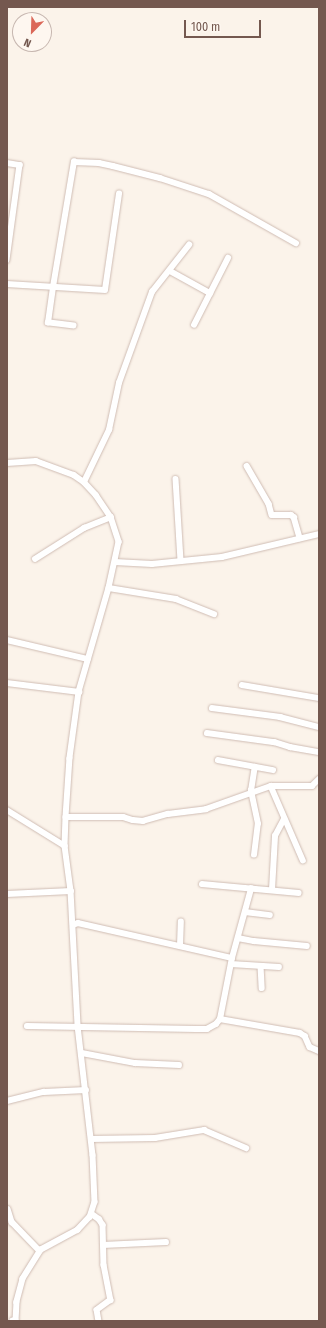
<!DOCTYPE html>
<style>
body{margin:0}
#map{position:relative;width:326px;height:1328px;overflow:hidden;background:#fbf3ea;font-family:"Fira Sans Condensed",sans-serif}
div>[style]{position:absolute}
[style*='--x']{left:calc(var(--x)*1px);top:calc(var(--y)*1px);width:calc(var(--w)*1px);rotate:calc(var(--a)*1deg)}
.roads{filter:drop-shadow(0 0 1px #cfbcb3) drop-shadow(0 0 1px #cfbcb3)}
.minor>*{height:5.5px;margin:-2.75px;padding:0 2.75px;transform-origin:2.75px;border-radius:2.75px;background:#fff}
span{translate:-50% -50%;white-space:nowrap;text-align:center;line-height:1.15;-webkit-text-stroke:3px #fef7f0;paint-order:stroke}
.frame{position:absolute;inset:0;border:8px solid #74584f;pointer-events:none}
.north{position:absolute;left:12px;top:12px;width:40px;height:40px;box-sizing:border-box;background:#fef7f0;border:1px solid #c7b7b0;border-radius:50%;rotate:203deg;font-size:11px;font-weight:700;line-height:16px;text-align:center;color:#74584f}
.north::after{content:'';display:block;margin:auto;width:14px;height:18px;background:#db6859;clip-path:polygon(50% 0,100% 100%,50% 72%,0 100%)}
.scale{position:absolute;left:184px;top:20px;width:77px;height:18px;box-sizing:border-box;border:2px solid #74584f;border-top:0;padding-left:5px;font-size:12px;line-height:14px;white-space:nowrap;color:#74584f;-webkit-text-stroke:3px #fef7f0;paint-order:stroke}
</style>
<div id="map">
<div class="roads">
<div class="minor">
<div style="--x:7;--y:163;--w:13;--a:9"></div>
<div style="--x:20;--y:165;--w:96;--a:97.8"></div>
<div style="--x:170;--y:271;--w:46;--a:28.8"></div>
<div style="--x:7;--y:284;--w:98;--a:3.5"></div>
<div style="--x:105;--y:290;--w:97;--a:-81.7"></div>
<div style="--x:194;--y:325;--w:75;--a:-63.1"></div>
<div style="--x:74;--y:326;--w:26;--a:-173"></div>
<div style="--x:48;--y:323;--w:36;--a:-82"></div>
<div style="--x:53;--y:287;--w:127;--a:-80.5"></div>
<div style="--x:74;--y:162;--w:25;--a:2"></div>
<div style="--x:99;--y:163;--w:14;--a:12"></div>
<div style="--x:113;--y:166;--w:49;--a:14.3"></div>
<div style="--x:160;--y:178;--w:52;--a:18.1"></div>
<div style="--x:209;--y:194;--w:100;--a:29.4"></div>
<div style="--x:7;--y:463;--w:29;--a:-4"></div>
<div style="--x:36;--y:461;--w:40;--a:20.2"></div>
<div style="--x:74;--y:475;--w:12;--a:35"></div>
<div style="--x:84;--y:482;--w:18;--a:47"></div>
<div style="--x:96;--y:495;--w:27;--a:56"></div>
<div style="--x:111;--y:517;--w:26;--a:72"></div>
<div style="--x:119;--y:542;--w:47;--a:102.3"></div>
<div style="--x:109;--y:588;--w:108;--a:106.1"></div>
<div style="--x:79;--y:692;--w:67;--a:97.8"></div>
<div style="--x:70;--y:758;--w:59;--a:93.9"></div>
<div style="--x:66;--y:817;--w:29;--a:92"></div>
<div style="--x:65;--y:846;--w:45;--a:82.4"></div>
<div style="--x:71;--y:891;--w:135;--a:87"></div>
<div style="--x:78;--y:1026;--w:130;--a:83.4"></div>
<div style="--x:93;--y:1155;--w:47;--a:87.6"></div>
<div style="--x:95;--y:1202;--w:16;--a:108"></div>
<div style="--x:90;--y:1217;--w:18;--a:133"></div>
<div style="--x:78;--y:1230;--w:42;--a:151.6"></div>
<div style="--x:41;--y:1250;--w:34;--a:122"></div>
<div style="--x:23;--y:1279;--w:24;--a:105"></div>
<div style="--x:17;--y:1302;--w:18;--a:93"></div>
<div style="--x:16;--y:1320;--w:3;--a:162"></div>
<div style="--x:247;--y:466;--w:44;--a:59.9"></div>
<div style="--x:269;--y:504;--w:11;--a:75"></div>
<div style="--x:272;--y:515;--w:19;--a:0"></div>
<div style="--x:291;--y:515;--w:4;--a:34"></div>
<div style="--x:294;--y:517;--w:22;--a:74"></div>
<div style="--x:176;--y:479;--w:82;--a:86.5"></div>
<div style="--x:84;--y:482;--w:58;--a:-64.3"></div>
<div style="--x:109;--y:430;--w:48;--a:-78"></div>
<div style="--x:119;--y:383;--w:97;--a:-70.1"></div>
<div style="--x:152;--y:292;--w:60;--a:-51.8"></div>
<div style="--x:35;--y:559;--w:58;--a:-32.3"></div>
<div style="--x:84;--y:528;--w:29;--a:-22"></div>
<div style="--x:115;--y:562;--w:37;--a:3"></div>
<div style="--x:152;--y:564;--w:70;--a:-5.7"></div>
<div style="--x:222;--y:557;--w:100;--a:-13.3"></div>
<div style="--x:109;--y:588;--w:68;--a:9.3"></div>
<div style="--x:176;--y:599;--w:41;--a:21.5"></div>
<div style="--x:7;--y:640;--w:83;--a:13.2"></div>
<div style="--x:7;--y:683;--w:73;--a:7.1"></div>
<div style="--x:242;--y:685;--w:78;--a:9.6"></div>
<div style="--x:212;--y:708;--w:69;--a:7.5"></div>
<div style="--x:280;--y:717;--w:40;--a:14.4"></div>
<div style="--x:207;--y:733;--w:68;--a:7.7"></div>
<div style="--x:274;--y:742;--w:17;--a:17"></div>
<div style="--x:290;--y:747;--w:29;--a:10"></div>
<div style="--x:218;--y:760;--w:56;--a:10.3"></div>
<div style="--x:271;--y:786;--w:81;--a:66.6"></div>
<div style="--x:7;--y:810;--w:68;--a:31.8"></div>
<div style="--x:66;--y:817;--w:57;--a:0"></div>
<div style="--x:123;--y:817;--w:10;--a:17"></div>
<div style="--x:133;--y:820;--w:10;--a:6"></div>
<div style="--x:143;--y:821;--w:26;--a:-16"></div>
<div style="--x:168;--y:814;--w:38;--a:-7"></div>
<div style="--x:206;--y:809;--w:69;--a:-19.5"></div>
<div style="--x:271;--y:786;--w:41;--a:0"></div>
<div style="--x:312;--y:786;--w:10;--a:-45"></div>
<div style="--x:254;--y:855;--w:31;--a:-83"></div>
<div style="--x:258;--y:824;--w:34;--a:-102"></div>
<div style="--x:251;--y:791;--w:24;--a:-81"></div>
<div style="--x:202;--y:884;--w:97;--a:5.3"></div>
<div style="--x:272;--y:890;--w:54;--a:-86.8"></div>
<div style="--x:275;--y:836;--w:19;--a:-62"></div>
<div style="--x:7;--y:894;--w:64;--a:-2.7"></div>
<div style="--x:245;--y:912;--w:25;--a:7"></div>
<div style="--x:73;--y:925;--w:5;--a:-22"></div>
<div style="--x:78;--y:923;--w:158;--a:12.8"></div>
<div style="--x:238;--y:938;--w:16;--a:11"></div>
<div style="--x:254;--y:941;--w:53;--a:5.4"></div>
<div style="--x:180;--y:946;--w:24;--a:-88"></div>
<div style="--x:231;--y:964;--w:48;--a:3.6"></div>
<div style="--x:261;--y:966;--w:22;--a:87"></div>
<div style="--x:220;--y:1019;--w:81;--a:9.9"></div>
<div style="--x:300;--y:1033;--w:6;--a:31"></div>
<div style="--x:305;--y:1036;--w:12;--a:66"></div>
<div style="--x:310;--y:1047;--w:10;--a:24"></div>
<div style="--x:27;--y:1026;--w:169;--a:1"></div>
<div style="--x:196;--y:1029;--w:11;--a:0"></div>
<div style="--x:207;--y:1029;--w:10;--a:-29"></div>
<div style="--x:216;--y:1024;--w:6;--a:-51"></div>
<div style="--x:220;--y:1019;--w:62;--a:-78.9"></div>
<div style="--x:232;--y:958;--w:72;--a:-74.6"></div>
<div style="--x:82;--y:1053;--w:54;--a:10.7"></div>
<div style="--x:135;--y:1063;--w:44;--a:2.6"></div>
<div style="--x:7;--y:1101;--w:38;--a:-14"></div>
<div style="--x:44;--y:1092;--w:42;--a:-2.7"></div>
<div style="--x:91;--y:1139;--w:64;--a:-0.9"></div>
<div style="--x:155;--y:1138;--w:50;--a:-9.3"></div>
<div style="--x:204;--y:1130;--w:46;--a:23.2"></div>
<div style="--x:8;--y:1209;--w:14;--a:73"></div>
<div style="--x:12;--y:1222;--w:40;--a:46"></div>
<div style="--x:92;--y:1214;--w:9;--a:36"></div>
<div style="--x:99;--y:1219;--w:7;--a:56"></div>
<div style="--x:103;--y:1225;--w:40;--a:88.6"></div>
<div style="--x:104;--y:1265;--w:36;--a:79"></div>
<div style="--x:111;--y:1300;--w:17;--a:144"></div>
<div style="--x:97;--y:1310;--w:11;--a:80"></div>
<div style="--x:103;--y:1245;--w:63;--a:-2.7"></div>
</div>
</div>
<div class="frame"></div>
<div class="north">N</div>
<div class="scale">100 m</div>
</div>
